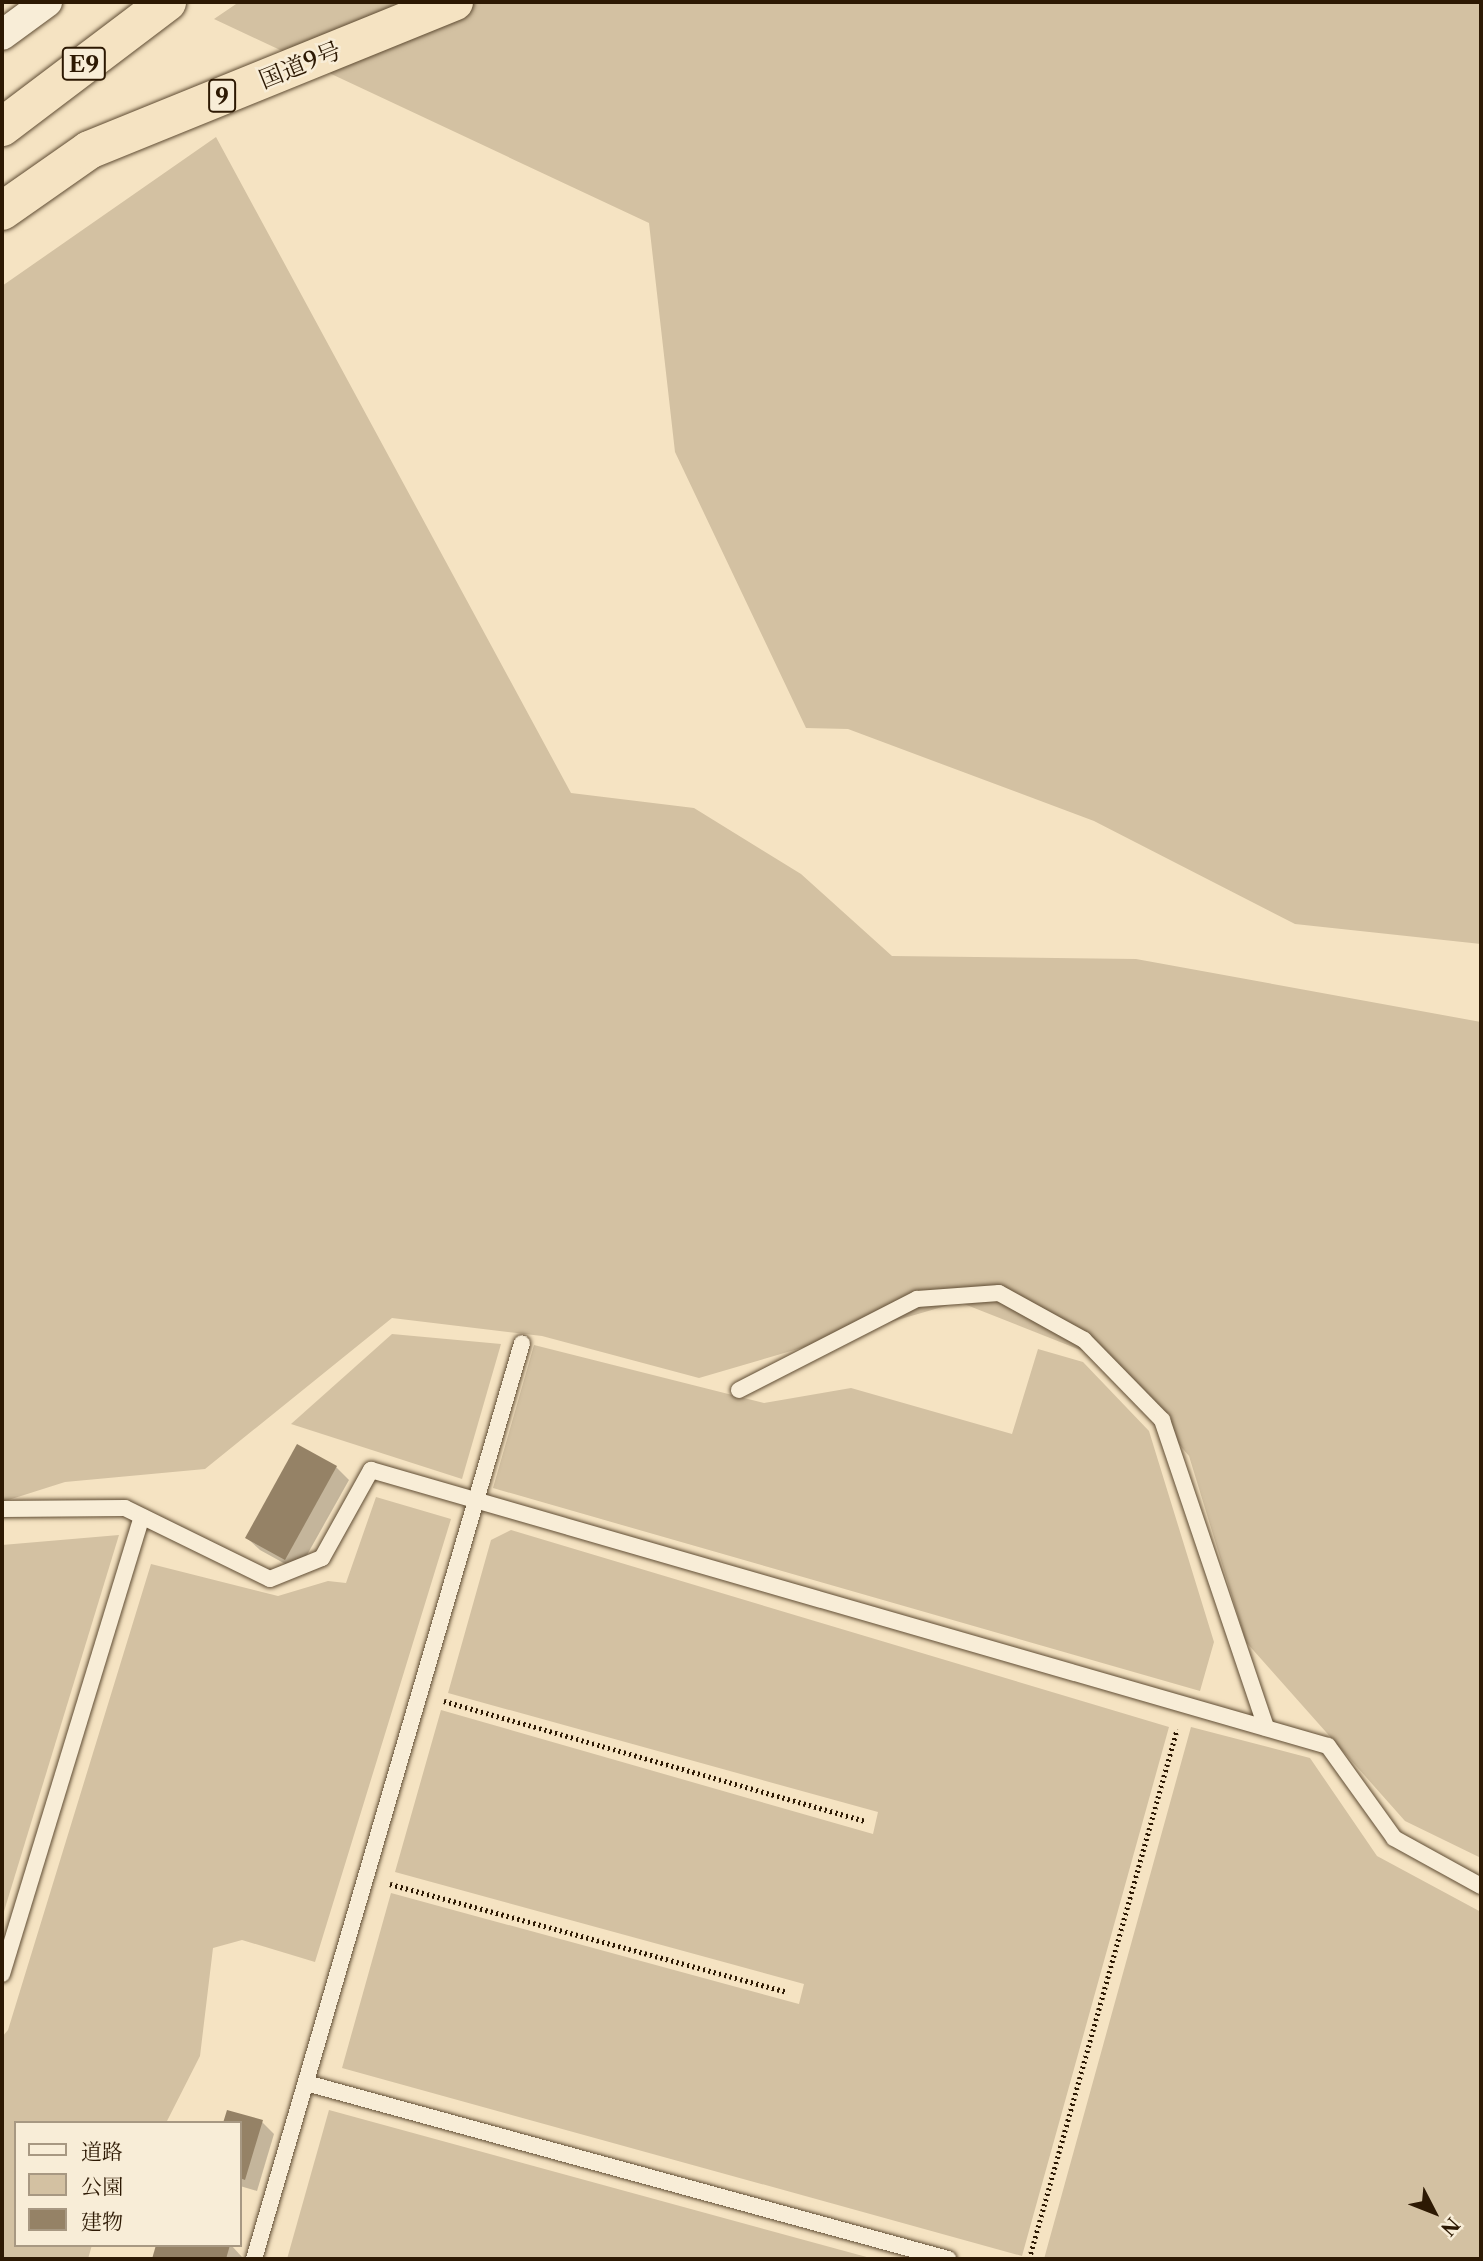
<!DOCTYPE html>
<meta charset="utf-8">
<style>
body{margin:0}
#map{position:relative;width:1483px;height:2261px;overflow:hidden;background:#f5e3c2;font-family:"Libre Caslon Text","Noto Serif JP",serif}
div>[style]{position:absolute}
[style*='--x']{left:calc(var(--x)*1px);top:calc(var(--y)*1px);width:calc(var(--w)*1px);rotate:calc(var(--a)*1deg)}
.green>*{inset:0;background:#d3c1a2}
.shadow>*{inset:0;background:#0003}
.building>*{inset:0;background:#958266}
.path>*{height:4.5px;margin-top:-2.25px;transform-origin:0;background:repeating-linear-gradient(90deg,#2d1903 0 2px,transparent 0 5.5px)}
.roads{filter:drop-shadow(0 0 2px #5f4c33) drop-shadow(0 0 2px #5f4c33)}
.lane>*{height:16px;margin:-8px;padding:0 8px;transform-origin:8px;border-radius:8px;background:#f8edd7}
.street>*{height:30px;margin:-15px;padding:0 15px;transform-origin:15px;border-radius:15px;background:#f8edd7}
.highway>*{height:38px;margin:-19px;padding:0 19px;transform-origin:19px;border-radius:19px;background:#f5e3c2}
span{translate:-50% -50%;white-space:nowrap;text-align:center;line-height:1.15;-webkit-text-stroke:5px #f8edd7;paint-order:stroke}
.shield-label span{padding:2px 5px;background:#f8edd7;border:2px solid;border-radius:5px;-webkit-text-stroke-width:0}
.shield-label{font-size:23px;color:#2d1903;font-weight:700}
.street-label{font-size:24px;color:#2d1903}
.frame{position:absolute;inset:0;border:4px solid #2d1903;pointer-events:none}
.legend{position:absolute;left:14px;top:2121px;width:228px;height:126px;box-sizing:border-box;background:#f8edd7;border:2px solid #a79882;margin:0;padding:9px 12px;list-style:none;font-size:21px;color:#2d1903}
.legend li{display:flex;align-items:center;gap:14px;height:35px}
.legend b{width:35px;border:2px solid #a79882}
.north{position:absolute;left:1399px;top:2177px;width:70px;height:70px;-webkit-text-stroke:5px #f8edd7;paint-order:stroke;rotate:132deg;font-size:19px;font-weight:700;line-height:28px;text-align:center;color:#2d1903}
.north::after{content:'';display:block;margin:auto;width:24px;height:32px;background:#2d1903;clip-path:polygon(50% 0,100% 100%,50% 72%,0 100%)}
</style>
<div id="map">
<div class="green">
<div style="clip-path:polygon(239px 2px,1481px 2px,1481px 944px,1295px 924px,1094px 821px,848px 729px,806px 728px,675px 452px,649px 223px,214px 19px)"></div>
<div style="clip-path:polygon(216px 137px,571px 793px,694px 808px,801px 874px,892px 956px,1136px 959px,1481px 1022px,1481px 1858px,1405px 1821px,1246px 1642px,1189px 1456px,1108px 1361px,959px 1302px,699px 1378px,542px 1336px,392px 1318px,205px 1469px,65px 1482px,2px 1502px,2px 286px)"></div>
<div style="clip-path:polygon(392px 1334px,501px 1344px,462px 1479px,291px 1424px)"></div>
<div style="clip-path:polygon(534px 1345px,764px 1403px,851px 1388px,1012px 1434px,1038px 1349px,1083px 1362px,1149px 1431px,1214px 1642px,1200px 1691px,493px 1488px)"></div>
<div style="clip-path:polygon(376px 1497px,451px 1519px,315px 1962px,242px 1940px,213px 1948px,200px 2056px,166px 2123px,16px 2123px,16px 2245px,92px 2245px,88px 2259px,2px 2259px,2px 2037px,8px 2030px,151px 1564px,278px 1596px,328px 1581px,346px 1583px)"></div>
<div style="clip-path:polygon(511px 1530px,1169px 1727px,1022px 2256px,342px 2068px,391px 1893px,799px 2004px,804px 1984px,395px 1872px,441px 1710px,873px 1834px,878px 1812px,448px 1693px,491px 1540px)"></div>
<div style="clip-path:polygon(119px 1535px,2px 1918px,2px 1545px)"></div>
<div style="clip-path:polygon(1191px 1727px,1310px 1758px,1377px 1856px,1481px 1912px,1481px 2259px,1044px 2259px)"></div>
<div style="clip-path:polygon(329px 2110px,874px 2259px,287px 2259px)"></div>
</div>
<div class="shadow">
<div style="clip-path:polygon(336px 1467px,349px 1480px,298px 1571px,260px 1550px,247px 1538px)"></div>
<div style="clip-path:polygon(262px 2122px,274px 2134px,257px 2191px,240px 2186px,240px 2123px)"></div>
<div style="clip-path:polygon(158px 2245px,231px 2245px,242px 2257px,241px 2259px,154px 2259px)"></div>
</div>
<div class="building">
<div style="clip-path:polygon(297px 1444px,337px 1466px,285px 1560px,245px 1538px)"></div>
<div style="clip-path:polygon(227px 2110px,263px 2120px,245px 2180px,240px 2178px,240px 2123px,223px 2123px)"></div>
<div style="clip-path:polygon(156px 2245px,230px 2245px,226px 2259px,152px 2259px)"></div>
</div>
<div class="path">
<div style="--x:444;--y:1701;--w:439;--a:15.9"></div>
<div style="--x:390;--y:1884;--w:412;--a:15.2"></div>
<div style="--x:1029;--y:2259;--w:550;--a:-74.4"></div>
</div>
<div class="roads">
<div class="lane">
<div style="--x:739;--y:1390;--w:200;--a:-27.1"></div>
<div style="--x:917;--y:1299;--w:82;--a:-4.2"></div>
<div style="--x:999;--y:1293;--w:97;--a:28.9"></div>
<div style="--x:1084;--y:1340;--w:112;--a:45.7"></div>
<div style="--x:1162;--y:1420;--w:325;--a:71.3"></div>
<div style="--x:2;--y:1509;--w:123;--a:-0.5"></div>
<div style="--x:125;--y:1508;--w:161;--a:26.1"></div>
<div style="--x:270;--y:1579;--w:56;--a:-22"></div>
<div style="--x:322;--y:1558;--w:101;--a:-60.9"></div>
<div style="--x:371;--y:1470;--w:996;--a:16.09"></div>
<div style="--x:1328;--y:1746;--w:113;--a:54.3"></div>
<div style="--x:1394;--y:1838;--w:99;--a:28.9"></div>
<div style="--x:2;--y:1974;--w:478;--a:-73"></div>
<div style="--x:306;--y:2083;--w:666;--a:15.33"></div>
<div style="--x:254;--y:2259;--w:954;--a:-73.69"></div>
</div>
<div class="street">
<div style="--x:2;--y:35;--w:56;--a:-36.3"></div>
</div>
<div class="highway">
<div style="--x:2;--y:127;--w:207;--a:-37.1"></div>
<div style="--x:2;--y:211;--w:106;--a:-35"></div>
<div style="--x:89;--y:150;--w:394;--a:-22.1"></div>
</div>
</div>
<div class="shield-label">
<span style="left:84px;top:64px">E9</span>
<span style="left:222px;top:96px">9</span>
</div>
<div class="street-label">
<span style="left:300px;top:65px;rotate:-22deg">国道9号</span>
</div>
<div class="frame"></div>
<ul class="legend">
<li><b style="height:9px;background:#f8edd7"></b>道路</li>
<li><b style="height:19px;background:#d3c1a2"></b>公園</li>
<li><b style="height:19px;background:#958266"></b>建物</li>
</ul>
<div class="north">N</div>
</div>
